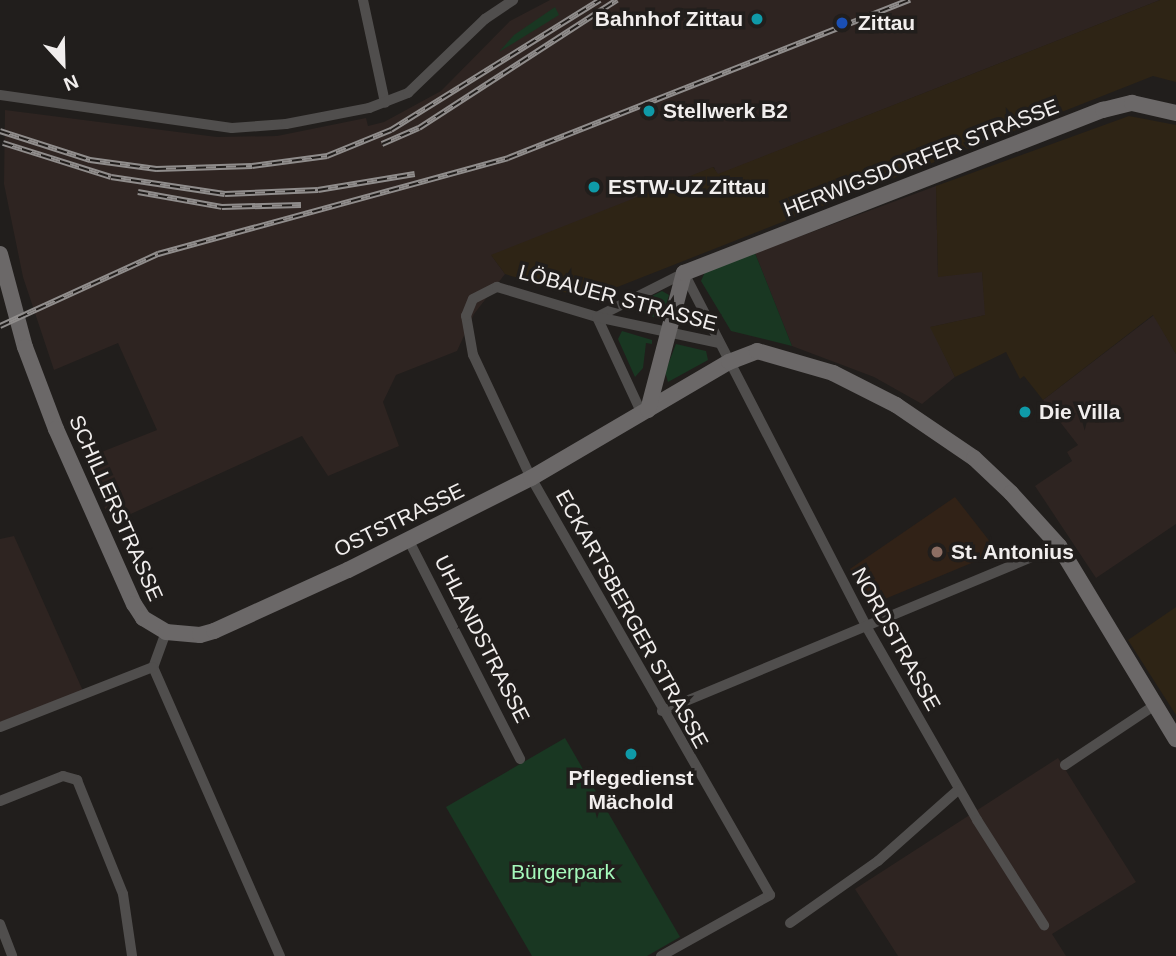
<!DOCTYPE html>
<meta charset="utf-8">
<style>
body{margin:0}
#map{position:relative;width:1176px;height:956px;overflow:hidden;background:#211e1c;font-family:Arial,sans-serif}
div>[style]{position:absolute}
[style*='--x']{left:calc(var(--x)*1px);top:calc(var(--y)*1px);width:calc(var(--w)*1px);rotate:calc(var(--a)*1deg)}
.built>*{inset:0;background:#2e2421}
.industrial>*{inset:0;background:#2e2415}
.education>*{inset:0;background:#312217}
.green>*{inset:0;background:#193722}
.street>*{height:10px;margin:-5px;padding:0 5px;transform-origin:5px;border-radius:5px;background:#504e4d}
.secondary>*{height:16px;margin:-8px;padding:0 8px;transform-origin:8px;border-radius:8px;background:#6b6868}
.rail>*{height:6px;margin-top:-3px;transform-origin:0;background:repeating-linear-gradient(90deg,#211e1c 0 10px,#908d8c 0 20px);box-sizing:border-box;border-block:2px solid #908d8c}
.dots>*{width:19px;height:19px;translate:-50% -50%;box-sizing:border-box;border:4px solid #211e1c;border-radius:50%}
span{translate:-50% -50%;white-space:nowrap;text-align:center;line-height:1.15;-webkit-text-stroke:7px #211e1c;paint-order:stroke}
.poi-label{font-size:21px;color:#f1eeed;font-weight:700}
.right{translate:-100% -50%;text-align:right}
.left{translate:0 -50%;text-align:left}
.street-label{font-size:21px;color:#f1eeed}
.park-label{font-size:21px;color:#a5f9bb}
.north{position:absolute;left:28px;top:28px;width:70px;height:70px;-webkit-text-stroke:5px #211e1c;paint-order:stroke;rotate:158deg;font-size:19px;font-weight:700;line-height:28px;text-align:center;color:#f1eeed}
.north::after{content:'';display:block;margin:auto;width:24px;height:32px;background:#f1eeed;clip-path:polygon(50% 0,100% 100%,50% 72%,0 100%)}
</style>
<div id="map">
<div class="built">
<div style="clip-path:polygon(550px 0,1160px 0,717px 175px,714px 167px,492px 256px,505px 274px,474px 314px,457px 351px,396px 375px,383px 402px,399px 446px,328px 476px,302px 436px,111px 523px,84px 459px,157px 430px,118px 343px,54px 370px,23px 277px,4px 184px,5px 110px,217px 137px,277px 136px,366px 118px,368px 126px,384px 122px,441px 91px,510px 21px)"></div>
<div style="clip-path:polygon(936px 186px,938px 276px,982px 271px,986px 315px,931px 327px,955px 377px,922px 404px,874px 377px,792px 346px,755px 253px)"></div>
<div style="clip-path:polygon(1154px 315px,1176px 354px,1176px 524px,1096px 578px,1035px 486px,1072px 461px,1067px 452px,1078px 445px,1043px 400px)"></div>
<div style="clip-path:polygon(14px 536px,83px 691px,0 722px,0 539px)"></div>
<div style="clip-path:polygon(1058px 758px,1136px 882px,1052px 934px,1066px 956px,898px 956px,855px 889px)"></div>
</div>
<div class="industrial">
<div style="clip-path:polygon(1160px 0,1176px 0,1176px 82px,1153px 76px,587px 299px,505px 274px,491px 255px,713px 167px,718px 174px)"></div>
<div style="clip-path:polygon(1129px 116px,1176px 125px,1176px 354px,1153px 315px,1043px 400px,1024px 376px,1020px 379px,1006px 352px,955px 377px,930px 327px,985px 315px,982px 272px,938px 277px,936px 186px)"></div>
<div style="clip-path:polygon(1176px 607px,1176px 715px,1128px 640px)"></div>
</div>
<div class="education">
<div style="clip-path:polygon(955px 497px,998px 552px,868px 606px,850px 569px)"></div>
</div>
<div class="green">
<div style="clip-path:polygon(555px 7px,559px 15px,499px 52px,514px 35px)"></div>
<div style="clip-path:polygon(755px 253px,792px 346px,731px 331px,701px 281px,705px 272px)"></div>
<div style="clip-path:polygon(662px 291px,669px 295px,664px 312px,657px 318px,644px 315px,638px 303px)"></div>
<div style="clip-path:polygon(622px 331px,652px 340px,652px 344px,646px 343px,643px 368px,635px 377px,618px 339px)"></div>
<div style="clip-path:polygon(676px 344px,706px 351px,708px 360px,668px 382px,665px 372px)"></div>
<div style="clip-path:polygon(565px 738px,680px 937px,647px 956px,532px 956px,446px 807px)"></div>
</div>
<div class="street">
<div style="--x:363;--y:0;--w:105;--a:77.9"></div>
<div style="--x:0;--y:95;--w:234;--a:8.1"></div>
<div style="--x:232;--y:128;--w:54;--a:-4.2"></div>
<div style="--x:286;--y:124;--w:85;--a:-10.9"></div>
<div style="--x:369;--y:108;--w:42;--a:-21"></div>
<div style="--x:408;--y:93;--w:107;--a:-43.9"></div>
<div style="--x:485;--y:19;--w:34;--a:-34"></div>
<div style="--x:642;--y:414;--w:107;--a:-114.9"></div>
<div style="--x:597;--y:317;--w:97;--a:-26.8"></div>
<div style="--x:684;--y:273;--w:397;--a:62.7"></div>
<div style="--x:866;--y:626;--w:224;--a:60.2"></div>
<div style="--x:977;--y:820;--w:125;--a:57.5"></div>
<div style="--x:408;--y:539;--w:247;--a:63"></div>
<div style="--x:166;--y:632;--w:37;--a:110"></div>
<div style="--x:153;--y:667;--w:316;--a:66.3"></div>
<div style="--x:662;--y:711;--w:430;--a:-22.6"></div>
<div style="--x:0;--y:727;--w:164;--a:-21.4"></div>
<div style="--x:1065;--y:765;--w:108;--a:-33.7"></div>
<div style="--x:0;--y:801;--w:68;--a:-21.6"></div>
<div style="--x:63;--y:776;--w:15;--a:16"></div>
<div style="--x:77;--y:780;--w:123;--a:68"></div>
<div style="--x:123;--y:894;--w:63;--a:81.7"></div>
<div style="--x:790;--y:923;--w:108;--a:-35.2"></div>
<div style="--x:878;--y:861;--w:108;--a:-41.6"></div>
<div style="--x:0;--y:924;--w:34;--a:69"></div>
<div style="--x:661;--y:956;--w:125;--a:-29.2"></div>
<div style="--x:770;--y:895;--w:481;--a:-119.8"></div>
<div style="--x:531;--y:478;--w:136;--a:-115.2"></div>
<div style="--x:473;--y:355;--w:40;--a:-100"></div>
<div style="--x:466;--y:316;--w:18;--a:-68"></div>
<div style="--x:473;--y:299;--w:27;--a:-27"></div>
<div style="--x:497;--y:287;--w:104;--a:16.7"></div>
<div style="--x:597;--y:317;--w:125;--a:12"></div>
</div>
<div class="secondary">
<div style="--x:0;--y:254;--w:96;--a:75"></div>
<div style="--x:25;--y:347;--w:88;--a:69.3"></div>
<div style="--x:56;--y:429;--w:192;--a:66"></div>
<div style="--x:134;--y:604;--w:17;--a:57"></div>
<div style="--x:143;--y:618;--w:27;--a:31"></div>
<div style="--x:166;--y:632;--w:34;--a:5"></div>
<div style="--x:200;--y:635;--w:15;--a:-16"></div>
<div style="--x:214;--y:631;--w:147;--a:-24.5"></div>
<div style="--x:348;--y:570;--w:205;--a:-26.7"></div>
<div style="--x:531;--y:478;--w:229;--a:-30.4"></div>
<div style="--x:729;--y:362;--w:30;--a:-21"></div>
<div style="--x:757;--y:351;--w:79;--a:16.1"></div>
<div style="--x:833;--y:373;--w:71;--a:26.9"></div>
<div style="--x:896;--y:405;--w:94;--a:34.2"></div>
<div style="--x:974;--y:458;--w:51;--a:43.4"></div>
<div style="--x:1011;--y:493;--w:72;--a:47.8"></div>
<div style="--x:1059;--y:546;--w:226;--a:58.8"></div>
<div style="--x:648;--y:410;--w:142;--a:-75.3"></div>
<div style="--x:684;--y:273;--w:450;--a:-21.3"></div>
<div style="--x:1103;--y:110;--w:30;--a:-14"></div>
<div style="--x:1132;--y:103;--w:45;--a:12.8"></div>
</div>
<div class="rail">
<div style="--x:0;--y:131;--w:95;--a:17.9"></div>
<div style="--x:90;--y:160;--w:67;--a:7.8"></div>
<div style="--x:156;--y:169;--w:96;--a:-1.8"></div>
<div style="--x:252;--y:166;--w:76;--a:-7.6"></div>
<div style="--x:327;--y:156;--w:69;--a:-22.1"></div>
<div style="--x:391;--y:130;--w:246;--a:-31.9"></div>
<div style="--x:3;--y:143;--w:113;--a:17.5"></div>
<div style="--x:111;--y:177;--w:115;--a:8.5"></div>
<div style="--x:225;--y:194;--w:93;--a:-2.5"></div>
<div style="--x:318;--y:190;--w:98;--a:-9.4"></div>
<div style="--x:382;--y:144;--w:40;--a:-23.4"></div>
<div style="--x:419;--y:128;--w:236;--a:-32.9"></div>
<div style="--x:138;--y:192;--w:85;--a:10.1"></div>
<div style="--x:222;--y:207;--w:79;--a:-1.5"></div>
<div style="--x:0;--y:326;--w:174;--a:-24.5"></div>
<div style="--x:158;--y:254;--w:363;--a:-15.3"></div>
<div style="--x:508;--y:158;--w:432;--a:-21.5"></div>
</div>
<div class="dots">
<div style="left:757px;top:19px;background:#0f9aa8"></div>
<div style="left:842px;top:23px;background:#1a4fb4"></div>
<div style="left:649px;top:111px;background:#0f9aa8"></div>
<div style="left:594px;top:187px;background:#0f9aa8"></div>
<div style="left:1025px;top:412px;background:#0f9aa8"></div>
<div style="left:937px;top:552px;background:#8d6e63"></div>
<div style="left:631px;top:754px;background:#0f9aa8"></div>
</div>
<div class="poi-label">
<span class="right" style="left:743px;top:19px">Bahnhof Zittau</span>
<span class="left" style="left:858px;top:23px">Zittau</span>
<span class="left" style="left:663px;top:111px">Stellwerk B2</span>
<span class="left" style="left:608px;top:187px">ESTW-UZ Zittau</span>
<span class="left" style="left:1039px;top:412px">Die Villa</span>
<span class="left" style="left:951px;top:552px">St. Antonius</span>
<span style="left:631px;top:790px">Pflegedienst<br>Mächold</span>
</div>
<div class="street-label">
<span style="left:921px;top:158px;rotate:-21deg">HERWIGSDORFER STRASSE</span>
<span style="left:618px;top:298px;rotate:15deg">LÖBAUER STRASSE</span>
<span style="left:116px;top:508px;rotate:66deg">SCHILLERSTRASSE</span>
<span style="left:399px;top:520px;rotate:-26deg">OSTSTRASSE</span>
<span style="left:632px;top:619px;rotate:61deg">ECKARTSBERGER STRASSE</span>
<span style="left:482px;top:639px;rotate:63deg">UHLANDSTRASSE</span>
<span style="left:896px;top:639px;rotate:61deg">NORDSTRASSE</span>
</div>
<div class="park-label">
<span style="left:563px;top:872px">Bürgerpark</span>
</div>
<div class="north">N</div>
</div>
